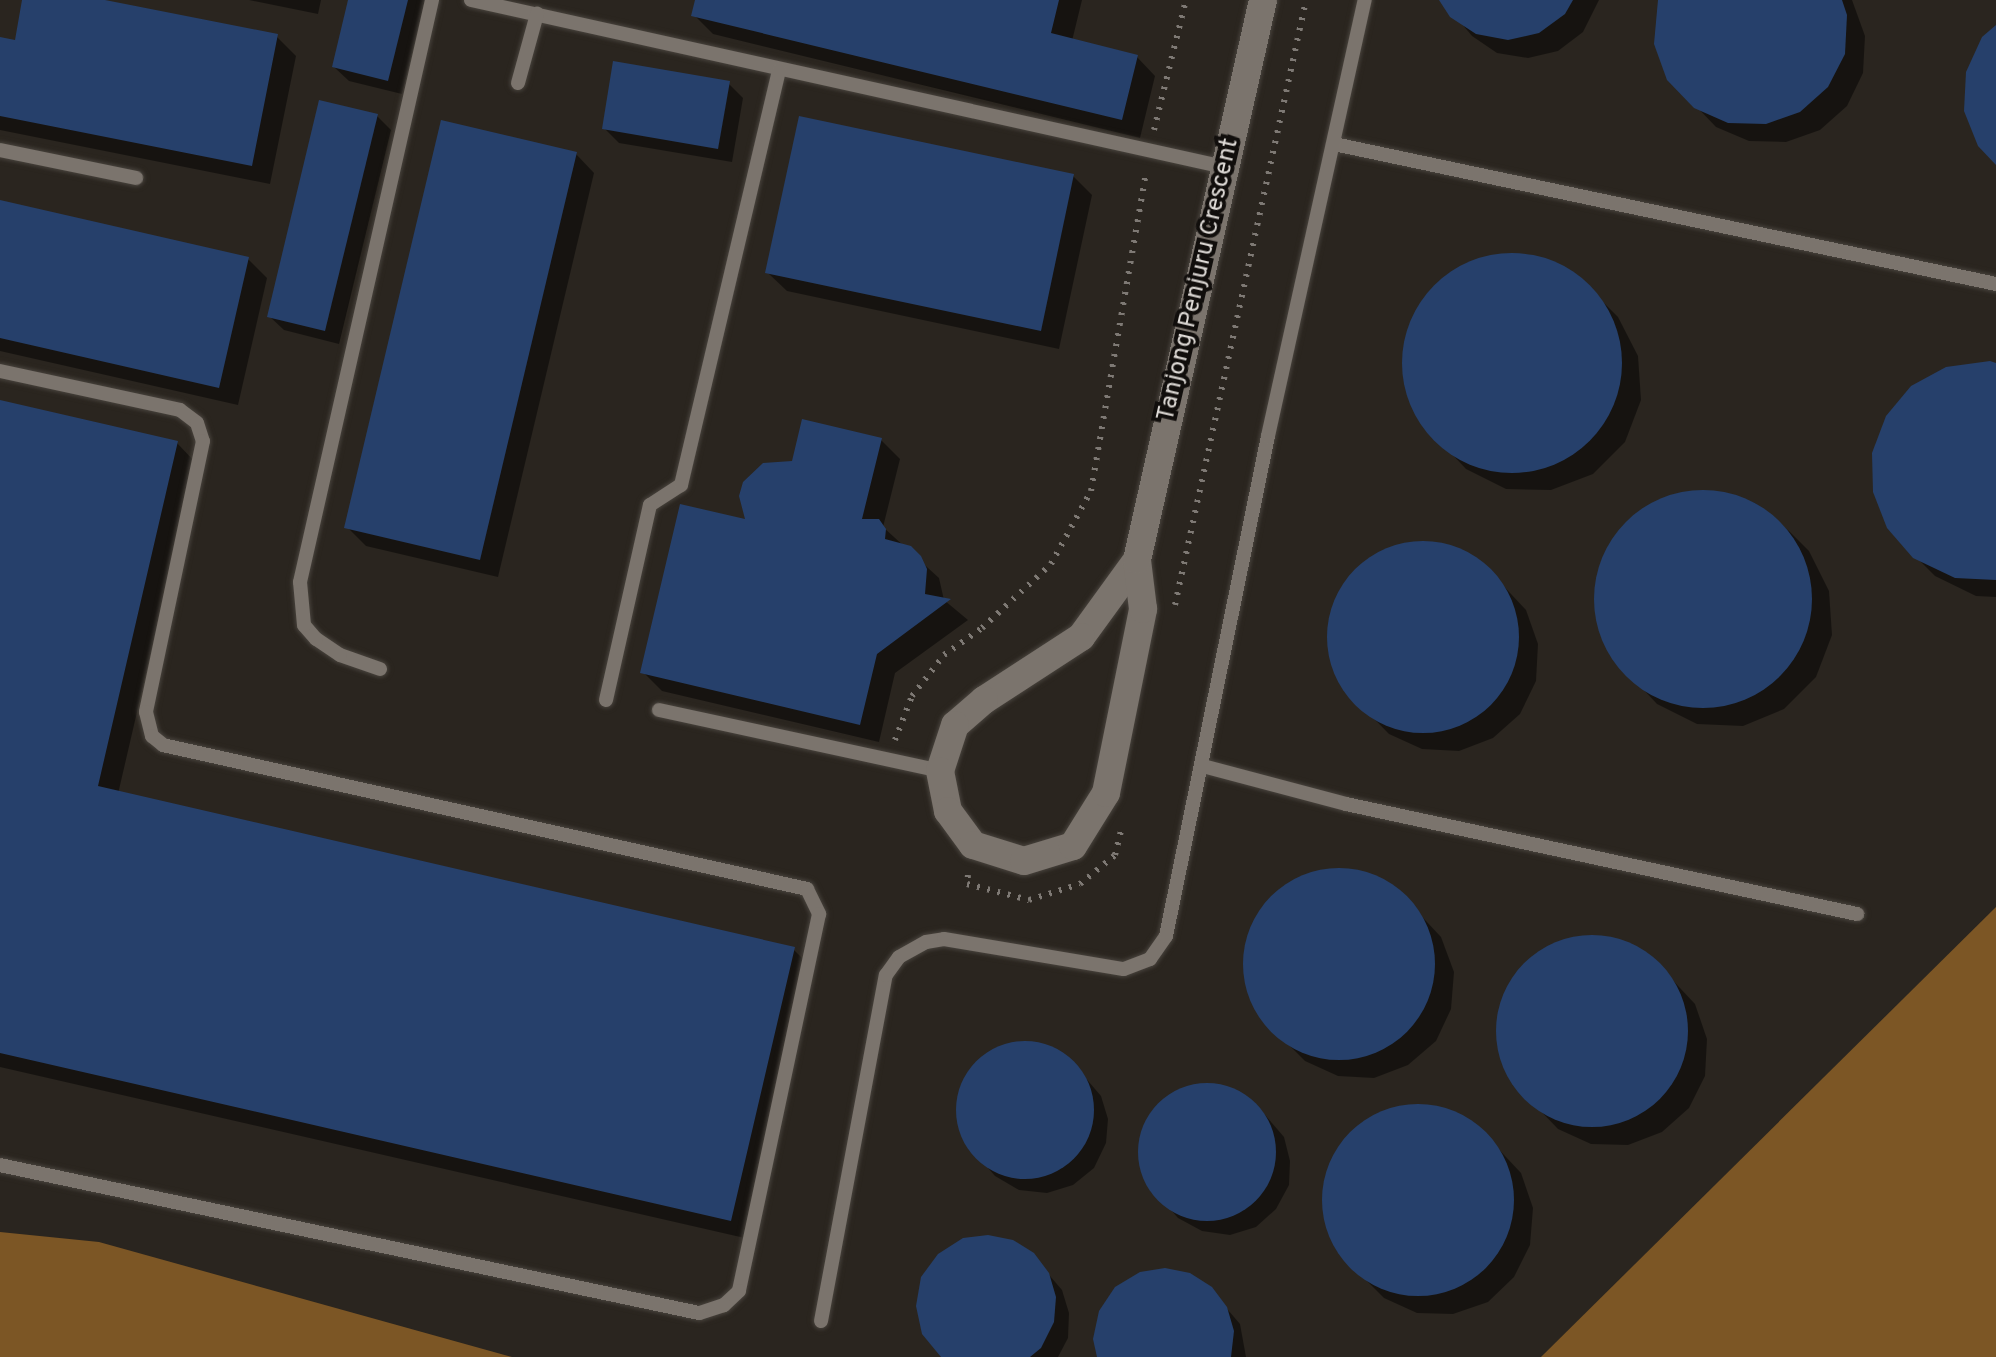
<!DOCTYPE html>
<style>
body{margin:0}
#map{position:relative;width:1996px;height:1357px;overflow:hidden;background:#2a251f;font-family:Overpass,sans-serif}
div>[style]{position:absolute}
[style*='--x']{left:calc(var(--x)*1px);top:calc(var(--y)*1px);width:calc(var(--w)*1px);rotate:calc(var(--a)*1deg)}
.water>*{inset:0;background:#7c5625}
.shadow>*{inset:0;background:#0007}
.building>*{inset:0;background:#26406b}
.round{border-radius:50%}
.path>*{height:6px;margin-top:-3px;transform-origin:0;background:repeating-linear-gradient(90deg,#7e7974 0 2.5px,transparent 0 10.5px)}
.roads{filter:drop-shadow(0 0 2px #48433d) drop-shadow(0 0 2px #48433d)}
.service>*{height:14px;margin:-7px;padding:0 7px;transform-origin:7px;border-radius:7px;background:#7b746d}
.minor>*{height:28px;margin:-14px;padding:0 14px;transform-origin:14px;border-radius:14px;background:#7b746d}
span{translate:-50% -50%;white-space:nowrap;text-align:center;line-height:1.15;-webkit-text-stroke:8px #110e0c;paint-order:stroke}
.street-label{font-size:25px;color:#ddd9d5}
</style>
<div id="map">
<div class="water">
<div style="clip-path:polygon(1996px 907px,1996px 1357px,1541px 1357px)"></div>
<div style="clip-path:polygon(0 1232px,99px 1242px,512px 1357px,0 1357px)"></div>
</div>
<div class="shadow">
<div style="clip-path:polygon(25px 0,92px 0,277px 37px,296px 56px,270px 184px,0 130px,0 39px,17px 43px)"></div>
<div style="clip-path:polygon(249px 0,321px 0,318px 14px)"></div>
<div style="clip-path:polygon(351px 0,425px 0,402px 94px,349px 81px,334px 67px)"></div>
<div style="clip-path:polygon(698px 0,1082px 0,1072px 41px,1137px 57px,1155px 76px,1140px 138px,713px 34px,694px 15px)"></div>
<div style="clip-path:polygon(1442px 0,1599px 0,1583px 32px,1558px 51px,1528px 58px,1497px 53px,1472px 36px)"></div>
<div style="clip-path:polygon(1661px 0,1852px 0,1865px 36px,1863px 73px,1847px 106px,1820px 130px,1786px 142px,1749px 141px,1716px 127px,1670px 79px)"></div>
<div style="clip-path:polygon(729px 84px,743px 98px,732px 162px,619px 143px,604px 128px)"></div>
<div style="clip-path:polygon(377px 116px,391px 130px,339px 344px,284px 330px,269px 316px)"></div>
<div style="clip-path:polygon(576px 154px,594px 173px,498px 577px,366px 546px,347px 527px)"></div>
<div style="clip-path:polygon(1073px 176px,1092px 195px,1059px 349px,787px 291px,768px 273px)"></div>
<div style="clip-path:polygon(0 203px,248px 259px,267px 278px,238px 405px,0 351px)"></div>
<div style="clip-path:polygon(1521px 256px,1563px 268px,1598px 297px,1618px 317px,1638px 356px,1641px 400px,1625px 442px,1593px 474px,1551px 490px,1506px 489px,1466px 469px,1420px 420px,1406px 384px,1405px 346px,1418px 310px,1443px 280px,1477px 261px)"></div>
<div style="clip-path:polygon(1996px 365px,1996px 597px,1976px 596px,1935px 576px,1915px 556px)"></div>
<div style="clip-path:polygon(0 402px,177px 443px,195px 462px,118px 794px,793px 949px,812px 968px,749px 1239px,0 1067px)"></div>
<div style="clip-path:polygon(881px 440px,900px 459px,883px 527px,939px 578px,944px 600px,968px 620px,895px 673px,879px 742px,662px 691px,643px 672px,794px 463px)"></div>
<div style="clip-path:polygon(1712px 491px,1755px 503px,1789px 531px,1809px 551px,1829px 591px,1832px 635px,1816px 677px,1784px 709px,1743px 726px,1697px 724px,1657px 704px,1611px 655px,1597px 619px,1596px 581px,1609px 545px,1634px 515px,1668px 497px)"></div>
<div style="clip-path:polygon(1411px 543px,1448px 545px,1481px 562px,1526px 610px,1538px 644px,1536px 681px,1520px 714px,1493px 738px,1459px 751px,1422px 749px,1389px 734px,1343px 687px,1329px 652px,1331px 614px,1347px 581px,1375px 555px)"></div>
<div style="clip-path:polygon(1326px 870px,1363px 872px,1396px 889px,1441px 937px,1454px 972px,1451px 1009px,1436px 1041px,1408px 1065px,1374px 1078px,1338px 1076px,1305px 1061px,1258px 1014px,1245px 979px,1247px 942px,1262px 908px,1291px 883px)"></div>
<div style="clip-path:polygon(1580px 937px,1616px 939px,1650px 956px,1695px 1004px,1707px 1039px,1705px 1076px,1689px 1108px,1662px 1132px,1628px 1145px,1591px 1144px,1558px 1129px,1512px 1081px,1498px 1046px,1500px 1009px,1516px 975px,1544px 950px)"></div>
<div style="clip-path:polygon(1026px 1043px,1050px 1048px,1071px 1061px,1101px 1096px,1108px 1119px,1106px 1143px,1094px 1168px,1073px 1185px,1047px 1193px,1019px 1190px,995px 1176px,963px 1139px,957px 1112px,962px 1084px,978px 1061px,1002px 1047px)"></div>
<div style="clip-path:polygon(1209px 1084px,1233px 1089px,1254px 1102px,1284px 1137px,1290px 1161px,1289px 1185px,1276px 1209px,1256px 1227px,1230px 1235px,1202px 1231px,1178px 1218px,1146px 1181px,1140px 1153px,1145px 1125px,1161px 1103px,1185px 1088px)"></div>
<div style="clip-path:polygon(1405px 1107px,1443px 1109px,1476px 1125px,1521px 1173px,1533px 1208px,1530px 1245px,1514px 1277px,1488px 1302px,1453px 1314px,1417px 1313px,1384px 1298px,1337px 1251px,1324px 1215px,1326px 1178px,1342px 1144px,1370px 1119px)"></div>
<div style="clip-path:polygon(1032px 1255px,1062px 1290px,1069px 1313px,1068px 1338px,1058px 1357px,944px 1357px)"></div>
<div style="clip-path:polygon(1210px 1289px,1240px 1324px,1246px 1357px,1100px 1357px)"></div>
</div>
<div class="building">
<div style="clip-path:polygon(22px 0,105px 0,278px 34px,252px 166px,0 116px,0 37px,15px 40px)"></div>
<div style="clip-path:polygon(348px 0,408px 0,388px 81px,332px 67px)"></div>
<div style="clip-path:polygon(695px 0,1059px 0,1051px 33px,1138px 55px,1122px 120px,691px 16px)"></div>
<div style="clip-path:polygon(1439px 0,1573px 0,1565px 14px,1539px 33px,1508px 40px,1476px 34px,1450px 17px)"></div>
<div style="clip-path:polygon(1658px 0,1842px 0,1847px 15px,1845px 54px,1828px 87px,1800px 112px,1766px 124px,1728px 123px,1694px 108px,1667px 80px,1654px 44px)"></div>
<div style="clip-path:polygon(1996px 25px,1996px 165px,1978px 146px,1964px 111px,1966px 72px,1982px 37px)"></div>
<div style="clip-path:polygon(613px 61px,730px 81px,718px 149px,602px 129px)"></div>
<div style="clip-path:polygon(319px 100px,378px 114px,325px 331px,267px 317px)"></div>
<div style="clip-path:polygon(799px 116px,1074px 174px,1041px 331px,765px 273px)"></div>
<div style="clip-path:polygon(441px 120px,577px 152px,480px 560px,344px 528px)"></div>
<div style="clip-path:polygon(0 200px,249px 257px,219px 388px,0 338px)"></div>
<div class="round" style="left:1402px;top:253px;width:220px;height:220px"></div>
<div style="clip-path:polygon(1990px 361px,1996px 363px,1996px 580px,1955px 578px,1913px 558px,1887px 528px,1873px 492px,1872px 453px,1886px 416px,1911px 386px,1946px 367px)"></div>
<div style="clip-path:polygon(0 400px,178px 441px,98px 786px,795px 947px,731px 1221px,0 1053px)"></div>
<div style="clip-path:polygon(802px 419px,882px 438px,862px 519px,879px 519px,886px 529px,885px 539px,911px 546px,921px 556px,927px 569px,925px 594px,951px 599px,877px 654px,860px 725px,640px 673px,680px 504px,745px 519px,739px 496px,743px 482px,763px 463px,792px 461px)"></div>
<div class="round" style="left:1594px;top:490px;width:218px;height:218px"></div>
<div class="round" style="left:1327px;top:541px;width:192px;height:192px"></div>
<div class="round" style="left:1243px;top:868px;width:192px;height:192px"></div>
<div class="round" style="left:1496px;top:935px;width:192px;height:192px"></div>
<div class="round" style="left:956px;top:1041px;width:138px;height:138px"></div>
<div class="round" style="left:1138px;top:1083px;width:138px;height:138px"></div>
<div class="round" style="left:1322px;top:1104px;width:192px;height:192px"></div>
<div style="clip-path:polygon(988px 1235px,1013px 1240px,1034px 1253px,1049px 1273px,1056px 1297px,1054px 1322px,1041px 1348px,1030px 1357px,941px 1357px,922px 1334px,916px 1306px,921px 1277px,938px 1254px,963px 1238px)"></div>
<div style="clip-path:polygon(1165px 1268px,1190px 1273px,1212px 1287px,1227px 1307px,1234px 1331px,1231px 1357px,1097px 1357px,1093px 1339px,1099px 1311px,1115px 1287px,1140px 1272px)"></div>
</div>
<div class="path">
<div style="--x:1154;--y:130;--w:134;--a:-76.2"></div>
<div style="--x:1175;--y:605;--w:619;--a:-77.78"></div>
<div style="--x:895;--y:740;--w:47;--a:-68.9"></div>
<div style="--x:912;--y:696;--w:52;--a:-52"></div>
<div style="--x:944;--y:655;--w:47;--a:-35.4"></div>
<div style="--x:982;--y:628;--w:94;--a:-42.8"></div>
<div style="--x:1051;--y:564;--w:83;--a:-61.3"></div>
<div style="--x:1091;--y:491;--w:324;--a:-80.2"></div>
<div style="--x:968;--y:875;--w:9;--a:96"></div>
<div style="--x:967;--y:884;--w:64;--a:14.5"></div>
<div style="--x:1029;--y:900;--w:53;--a:-17.4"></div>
<div style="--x:1080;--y:884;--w:45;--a:-39.6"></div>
<div style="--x:1115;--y:855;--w:25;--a:-76"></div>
</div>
<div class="roads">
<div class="service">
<div style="--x:471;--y:0;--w:771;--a:12.5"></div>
<div style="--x:518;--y:83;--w:72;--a:-74.6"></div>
<div style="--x:1334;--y:144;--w:677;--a:11.94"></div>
<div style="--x:0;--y:150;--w:139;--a:11.6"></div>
<div style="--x:0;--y:371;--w:184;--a:12.2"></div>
<div style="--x:180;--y:410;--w:21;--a:37"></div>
<div style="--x:197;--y:423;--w:19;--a:72"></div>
<div style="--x:203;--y:441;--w:277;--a:101.9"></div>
<div style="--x:146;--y:712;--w:25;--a:76"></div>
<div style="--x:152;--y:736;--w:14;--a:39"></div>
<div style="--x:163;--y:745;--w:660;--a:12.6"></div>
<div style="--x:807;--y:889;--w:28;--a:64"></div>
<div style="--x:819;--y:914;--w:385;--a:102"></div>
<div style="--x:739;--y:1291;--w:21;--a:137"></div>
<div style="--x:724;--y:1305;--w:26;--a:162"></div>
<div style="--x:699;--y:1313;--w:714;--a:-168.05"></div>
<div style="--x:380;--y:669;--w:42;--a:-160.7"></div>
<div style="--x:340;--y:655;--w:29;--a:-146"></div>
<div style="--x:316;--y:639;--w:18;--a:-131"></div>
<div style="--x:304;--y:625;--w:43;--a:-95.3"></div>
<div style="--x:300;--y:582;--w:597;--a:-77.22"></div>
<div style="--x:606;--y:700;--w:200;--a:-77.3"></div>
<div style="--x:650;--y:505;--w:37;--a:-33"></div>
<div style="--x:681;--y:485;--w:427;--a:-76.7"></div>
<div style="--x:659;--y:710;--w:288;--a:12.2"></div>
<div style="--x:1203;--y:766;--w:148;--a:14.9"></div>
<div style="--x:1346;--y:804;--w:523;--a:12.15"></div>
<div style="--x:821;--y:1321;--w:352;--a:-79.4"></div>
<div style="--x:886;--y:975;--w:22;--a:-54"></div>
<div style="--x:899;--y:957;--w:31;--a:-29"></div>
<div style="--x:926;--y:942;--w:18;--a:-9"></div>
<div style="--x:944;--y:939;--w:182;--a:9.5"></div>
<div style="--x:1124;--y:969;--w:28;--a:-21"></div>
<div style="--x:1150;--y:959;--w:28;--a:-55"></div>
<div style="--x:1166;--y:936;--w:510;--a:-78.47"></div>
<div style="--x:1268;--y:436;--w:447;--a:-77.5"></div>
</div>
<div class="minor">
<div style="--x:1137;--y:560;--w:95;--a:126"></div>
<div style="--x:1081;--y:637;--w:116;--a:147"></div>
<div style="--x:984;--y:700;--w:38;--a:139"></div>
<div style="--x:955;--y:725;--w:48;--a:108.1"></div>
<div style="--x:940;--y:771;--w:41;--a:78.7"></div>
<div style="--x:948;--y:811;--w:42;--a:53.7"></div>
<div style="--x:973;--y:845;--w:53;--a:17.4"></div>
<div style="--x:1024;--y:861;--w:51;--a:-17"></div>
<div style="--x:1073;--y:846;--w:62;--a:-58.1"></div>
<div style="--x:1106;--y:793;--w:188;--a:-78.6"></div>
<div style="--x:1143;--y:609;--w:49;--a:-97"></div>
<div style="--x:1137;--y:560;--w:574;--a:-77.32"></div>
</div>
</div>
<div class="street-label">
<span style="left:1199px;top:280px;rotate:-77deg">Tanjong Penjuru Crescent</span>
</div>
</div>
